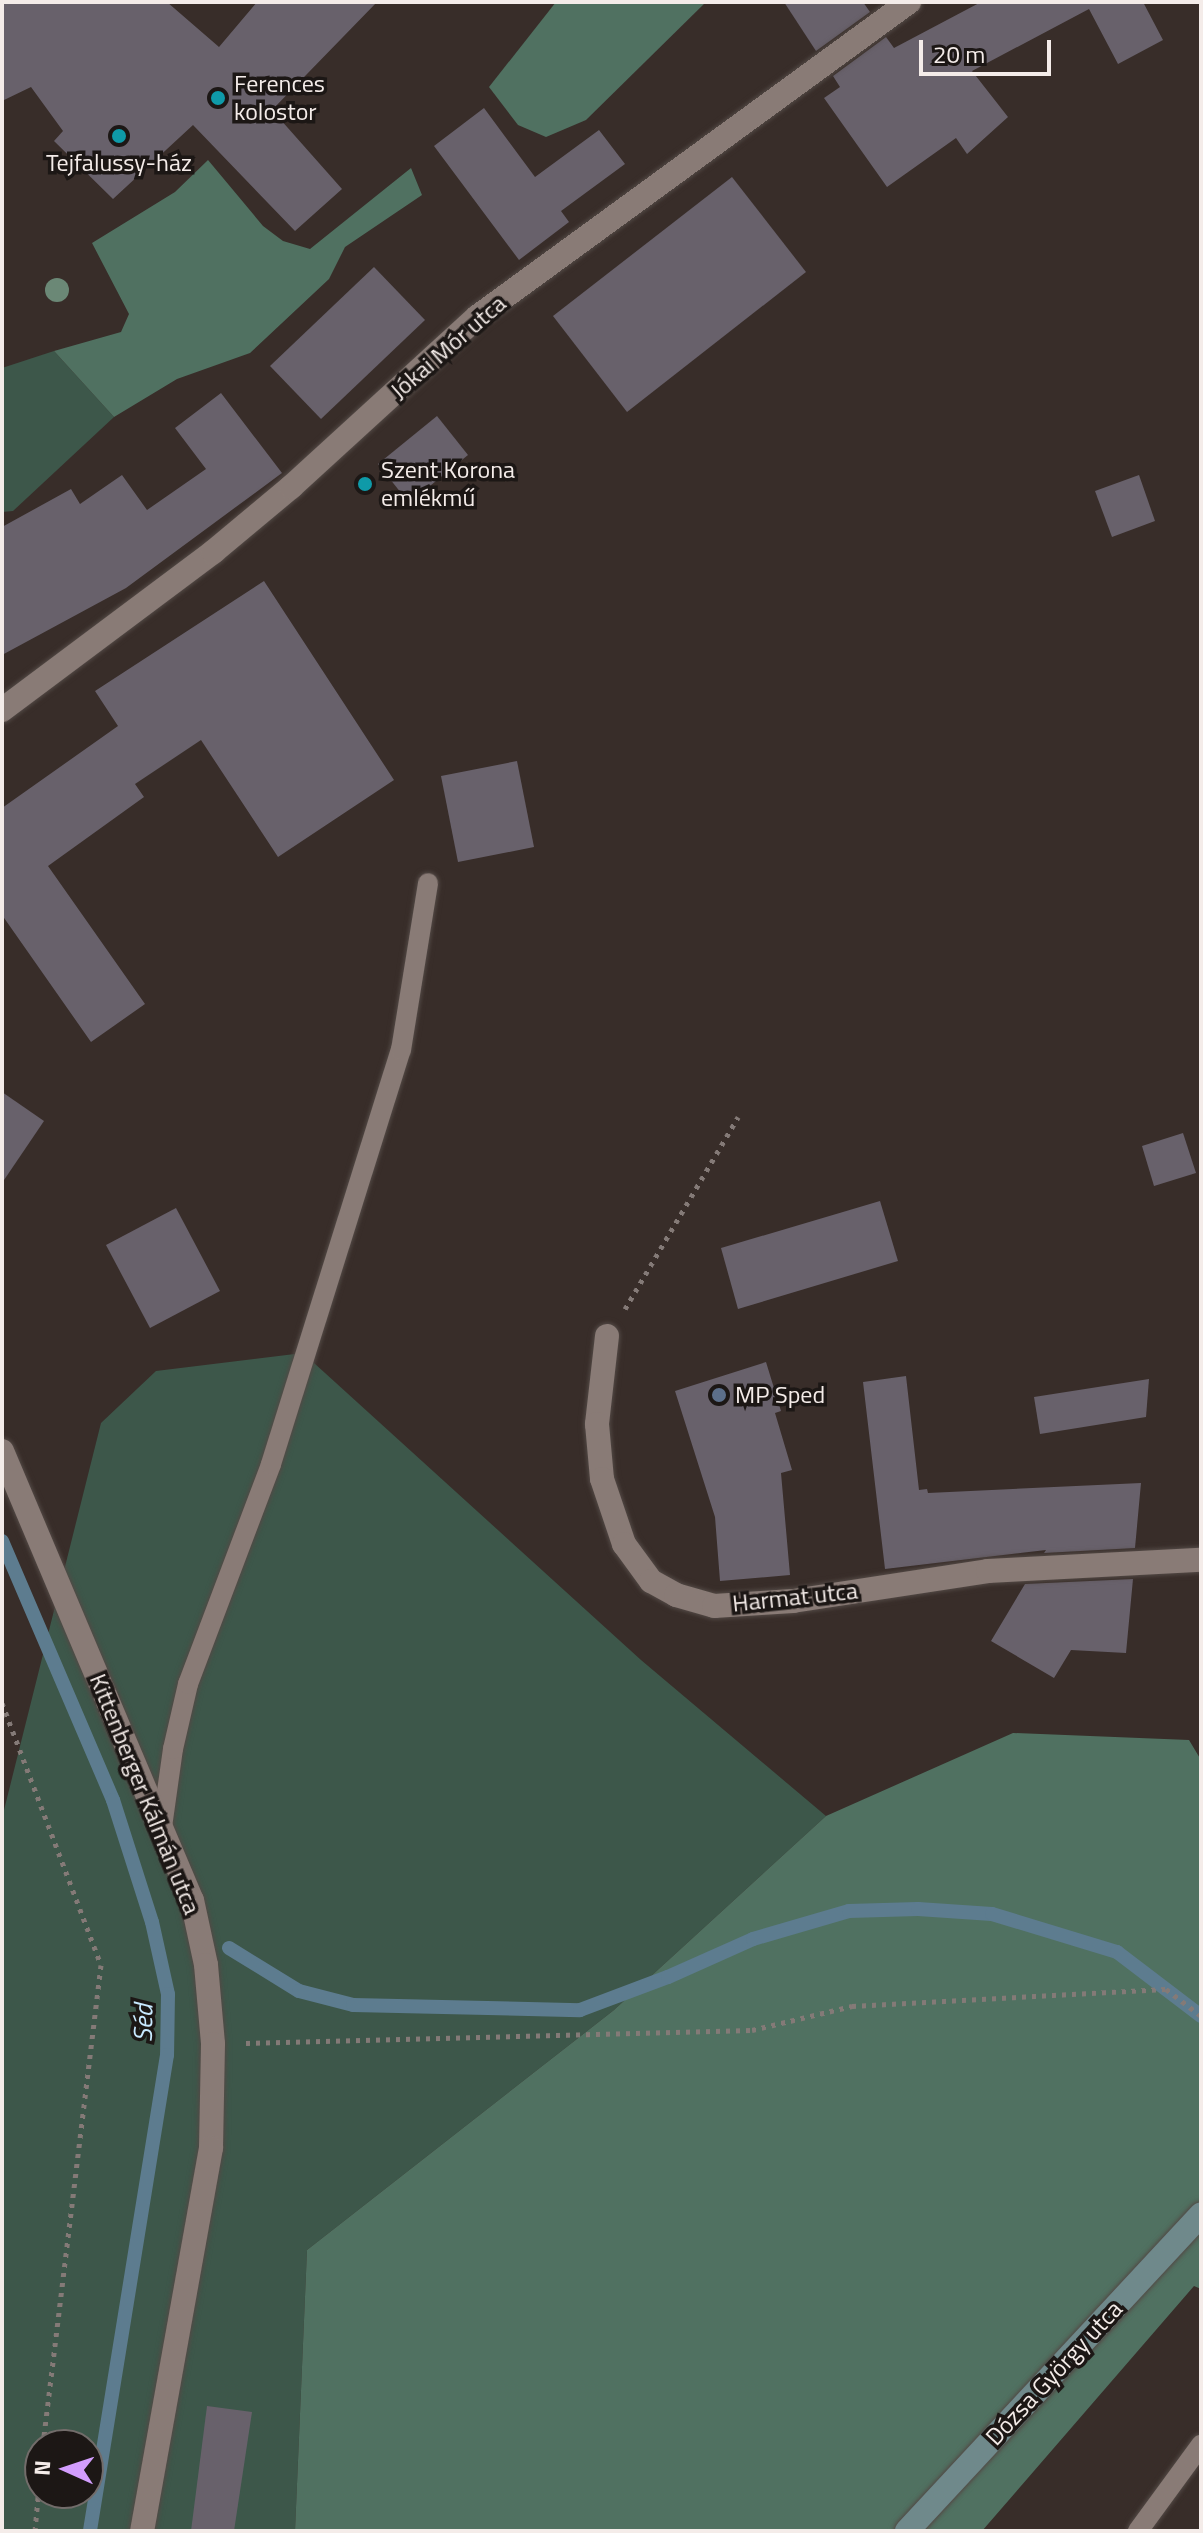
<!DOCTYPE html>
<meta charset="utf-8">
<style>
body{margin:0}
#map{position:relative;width:1203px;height:2533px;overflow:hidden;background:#382d29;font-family:"Titillium Web",sans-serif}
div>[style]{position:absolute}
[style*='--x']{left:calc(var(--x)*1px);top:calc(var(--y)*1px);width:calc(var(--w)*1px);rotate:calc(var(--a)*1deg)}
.green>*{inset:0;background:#3d574a}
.forest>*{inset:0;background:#507161}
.stream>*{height:14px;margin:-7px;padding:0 7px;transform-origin:7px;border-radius:7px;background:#5d7c8f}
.building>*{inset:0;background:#68616b}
.path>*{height:5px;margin-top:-2.5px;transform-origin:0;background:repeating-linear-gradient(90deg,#847a77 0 4px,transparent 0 10px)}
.roads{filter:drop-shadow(0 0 2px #524945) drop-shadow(0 0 2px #524945)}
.lane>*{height:20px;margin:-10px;padding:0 10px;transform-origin:10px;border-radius:10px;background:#897b76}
.street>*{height:24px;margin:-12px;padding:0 12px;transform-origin:12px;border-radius:12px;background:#897b76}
.secondary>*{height:24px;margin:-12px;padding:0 12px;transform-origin:12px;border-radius:12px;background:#6f898b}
.trees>*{width:24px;height:24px;margin:-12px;border-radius:50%;background:#6b8876}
.dots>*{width:22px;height:22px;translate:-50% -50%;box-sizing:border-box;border:4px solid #1c1715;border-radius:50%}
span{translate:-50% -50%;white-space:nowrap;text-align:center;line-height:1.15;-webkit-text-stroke:7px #1c1715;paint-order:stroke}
.poi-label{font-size:24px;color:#f4ece9}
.left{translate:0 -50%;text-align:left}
.street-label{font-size:24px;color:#f4ece9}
.water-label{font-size:26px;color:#c8e9ff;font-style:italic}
.frame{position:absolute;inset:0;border:4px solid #f4ece9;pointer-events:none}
.north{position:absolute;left:24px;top:2429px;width:80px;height:80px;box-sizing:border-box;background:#1c1715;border:2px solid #726c6a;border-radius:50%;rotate:273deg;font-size:22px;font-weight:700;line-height:32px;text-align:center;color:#f4ece9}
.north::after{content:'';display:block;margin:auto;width:28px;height:36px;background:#d29dfd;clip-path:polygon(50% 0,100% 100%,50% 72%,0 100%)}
.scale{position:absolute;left:919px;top:40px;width:132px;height:36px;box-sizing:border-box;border:4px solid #f4ece9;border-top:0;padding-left:10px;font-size:24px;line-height:28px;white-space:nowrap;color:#f4ece9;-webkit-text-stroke:6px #1c1715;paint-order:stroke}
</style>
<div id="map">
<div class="green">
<div style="clip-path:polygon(54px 351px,114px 417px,13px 511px,2px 512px,2px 368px)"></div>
<div style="clip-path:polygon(evenodd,303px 1353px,641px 1660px,826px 1816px,614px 2010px,307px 2250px,295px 2531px,2px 2531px,2px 1818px,101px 1423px,156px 1371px,303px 1353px,40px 2445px,88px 2445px,88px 2493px,40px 2493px,40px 2445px)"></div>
</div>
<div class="forest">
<div style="clip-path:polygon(556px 2px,706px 2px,586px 120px,546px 137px,518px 125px,489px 87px)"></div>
<div style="clip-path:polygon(208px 160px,263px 226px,283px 241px,310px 249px,411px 168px,422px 195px,345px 247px,329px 279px,250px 353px,177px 379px,114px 417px,54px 351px,121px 332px,129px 314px,92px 243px,175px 192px)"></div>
<div style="clip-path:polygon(1013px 1733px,1189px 1740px,1201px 1760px,1201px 2289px,1194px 2286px,982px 2531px,295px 2531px,307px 2250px,614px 2010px,826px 1816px)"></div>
</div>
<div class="stream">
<div style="--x:2;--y:1541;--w:282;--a:66.8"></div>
<div style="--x:113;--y:1800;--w:128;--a:72.3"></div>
<div style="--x:152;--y:1922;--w:74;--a:77.5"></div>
<div style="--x:168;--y:1994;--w:61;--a:90.9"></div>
<div style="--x:167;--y:2055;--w:482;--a:99.2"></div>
<div style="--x:229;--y:1948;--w:82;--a:31.6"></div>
<div style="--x:299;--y:1991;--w:56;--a:14.5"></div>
<div style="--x:353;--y:2005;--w:227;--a:1.3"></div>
<div style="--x:580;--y:2010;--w:94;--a:-20.6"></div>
<div style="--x:668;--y:1977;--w:93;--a:-24.1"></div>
<div style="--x:753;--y:1939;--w:100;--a:-16.3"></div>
<div style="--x:849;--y:1911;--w:69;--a:-1.7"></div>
<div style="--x:918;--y:1909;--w:74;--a:3.9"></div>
<div style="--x:992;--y:1914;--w:131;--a:16.9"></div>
<div style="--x:1117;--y:1952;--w:106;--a:37.3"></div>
</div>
<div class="building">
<div style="clip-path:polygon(2px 2px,167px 2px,219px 47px,257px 2px,377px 2px,272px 110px,342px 189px,295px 231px,193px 125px,113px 199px,54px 141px,63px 131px,31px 87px,2px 101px)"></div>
<div style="clip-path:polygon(784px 2px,863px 2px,870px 12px,816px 51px)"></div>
<div style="clip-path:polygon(981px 2px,1143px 2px,1163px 40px,1118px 64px,1089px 9px,972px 71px,1008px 117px,967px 154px,956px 138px,887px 187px,824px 98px,840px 87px,833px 76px,886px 37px,894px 48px)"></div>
<div style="clip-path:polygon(484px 108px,535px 177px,599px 130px,625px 164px,561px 211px,569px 222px,519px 260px,434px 146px)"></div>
<div style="clip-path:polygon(732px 177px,806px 272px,627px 412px,553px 316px)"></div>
<div style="clip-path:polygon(374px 267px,425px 320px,321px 419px,270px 366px)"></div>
<div style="clip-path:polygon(221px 393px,282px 473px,126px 588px,2px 655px,2px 527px,71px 489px,80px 504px,122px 475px,147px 510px,206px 469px,175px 428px)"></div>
<div style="clip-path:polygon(437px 416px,468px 455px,409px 503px,378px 464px)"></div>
<div style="clip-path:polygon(1139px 475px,1155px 521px,1112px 537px,1095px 491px)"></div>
<div style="clip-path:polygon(264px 581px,394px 780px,278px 857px,201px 740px,135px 784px,144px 797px,48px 866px,145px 1004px,91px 1042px,2px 915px,2px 808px,118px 726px,95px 691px)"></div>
<div style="clip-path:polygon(517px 761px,534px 847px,458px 862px,441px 776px)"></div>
<div style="clip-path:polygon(2px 1092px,44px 1121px,2px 1183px)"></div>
<div style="clip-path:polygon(1183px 1133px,1196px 1173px,1154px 1186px,1142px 1146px)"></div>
<div style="clip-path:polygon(880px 1201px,898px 1261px,738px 1309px,721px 1248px)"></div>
<div style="clip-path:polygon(176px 1208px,220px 1291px,150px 1328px,106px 1245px)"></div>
<div style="clip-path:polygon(766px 1362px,781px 1411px,775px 1413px,792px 1470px,781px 1473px,790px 1575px,720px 1581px,715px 1517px,675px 1391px)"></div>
<div style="clip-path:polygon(906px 1376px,919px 1490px,927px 1489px,928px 1493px,1141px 1483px,1135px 1548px,1044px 1553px,1046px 1550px,885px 1569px,863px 1382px)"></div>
<div style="clip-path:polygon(1149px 1379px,1146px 1417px,1040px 1434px,1034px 1397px)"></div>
<div style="clip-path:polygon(1133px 1579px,1126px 1653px,1071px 1650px,1054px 1678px,991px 1641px,1025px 1584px)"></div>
<div style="clip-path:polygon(207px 2406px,252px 2412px,234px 2531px,191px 2531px)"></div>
</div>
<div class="path">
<div style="--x:625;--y:1309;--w:223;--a:-59.5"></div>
<div style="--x:2;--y:1703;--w:280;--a:69.3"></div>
<div style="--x:101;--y:1965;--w:483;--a:96.9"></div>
<div style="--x:246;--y:2043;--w:506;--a:-1.47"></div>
<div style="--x:752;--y:2030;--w:103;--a:-13.5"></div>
<div style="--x:852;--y:2006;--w:314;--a:-3.1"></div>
<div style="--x:1166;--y:1989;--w:44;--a:37.6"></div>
<div style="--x:35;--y:2531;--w:56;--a:-84.9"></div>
</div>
<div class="roads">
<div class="lane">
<div style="--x:162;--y:1827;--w:79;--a:-82"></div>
<div style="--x:173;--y:1749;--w:67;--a:-77"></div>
<div style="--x:188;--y:1684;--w:235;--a:-69.3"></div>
<div style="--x:271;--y:1464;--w:434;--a:-72.6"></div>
<div style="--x:401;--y:1050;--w:169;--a:-80.8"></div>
<div style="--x:1138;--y:2531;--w:107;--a:-53.8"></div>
</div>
<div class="street">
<div style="--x:2;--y:710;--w:264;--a:-36.8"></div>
<div style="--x:213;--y:552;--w:102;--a:-39.8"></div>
<div style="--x:291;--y:487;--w:252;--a:-42.4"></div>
<div style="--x:477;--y:317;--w:535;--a:-36.1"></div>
<div style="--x:607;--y:1336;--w:89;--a:96.5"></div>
<div style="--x:597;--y:1424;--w:55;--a:84.8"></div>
<div style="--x:602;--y:1479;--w:69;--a:71.3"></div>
<div style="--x:624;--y:1544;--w:46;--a:53.9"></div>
<div style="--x:651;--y:1581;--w:29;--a:29"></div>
<div style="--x:676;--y:1595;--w:40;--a:16"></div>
<div style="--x:714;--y:1606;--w:79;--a:-3.6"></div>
<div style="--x:793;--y:1601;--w:197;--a:-8.7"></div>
<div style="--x:988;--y:1571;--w:213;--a:-3"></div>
<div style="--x:2;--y:1451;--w:488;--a:67.1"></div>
<div style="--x:192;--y:1900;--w:66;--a:77.8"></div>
<div style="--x:206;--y:1965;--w:79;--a:84.9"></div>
<div style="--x:213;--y:2044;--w:104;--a:91.1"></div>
<div style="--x:211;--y:2148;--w:389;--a:100.2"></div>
</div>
<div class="secondary">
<div style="--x:907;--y:2531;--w:432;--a:-47.1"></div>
</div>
</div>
<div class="trees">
<div style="left:57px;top:290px"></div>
</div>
<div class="dots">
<div style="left:218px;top:98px;background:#0f9aa8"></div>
<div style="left:119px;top:136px;background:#0f9aa8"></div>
<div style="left:365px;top:484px;background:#0f9aa8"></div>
<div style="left:719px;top:1395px;background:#5c6f8a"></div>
</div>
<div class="poi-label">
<span class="left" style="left:234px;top:98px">Ferences<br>kolostor</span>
<span style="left:119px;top:163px">Tejfalussy-ház</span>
<span class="left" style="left:381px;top:484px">Szent Korona<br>emlékmű</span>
<span class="left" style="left:735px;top:1395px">MP Sped</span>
</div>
<div class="street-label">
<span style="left:448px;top:347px;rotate:-41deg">Jókai Mór utca</span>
<span style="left:795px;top:1597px;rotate:-6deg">Harmat utca</span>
<span style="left:145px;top:1794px;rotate:68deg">Kittenberger Kálmán utca</span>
<span style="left:1054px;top:2373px;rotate:-47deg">Dózsa György utca</span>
</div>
<div class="water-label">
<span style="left:143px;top:2023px;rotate:-89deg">Séd</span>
</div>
<div class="frame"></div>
<div class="north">N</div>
<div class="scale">20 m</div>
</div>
